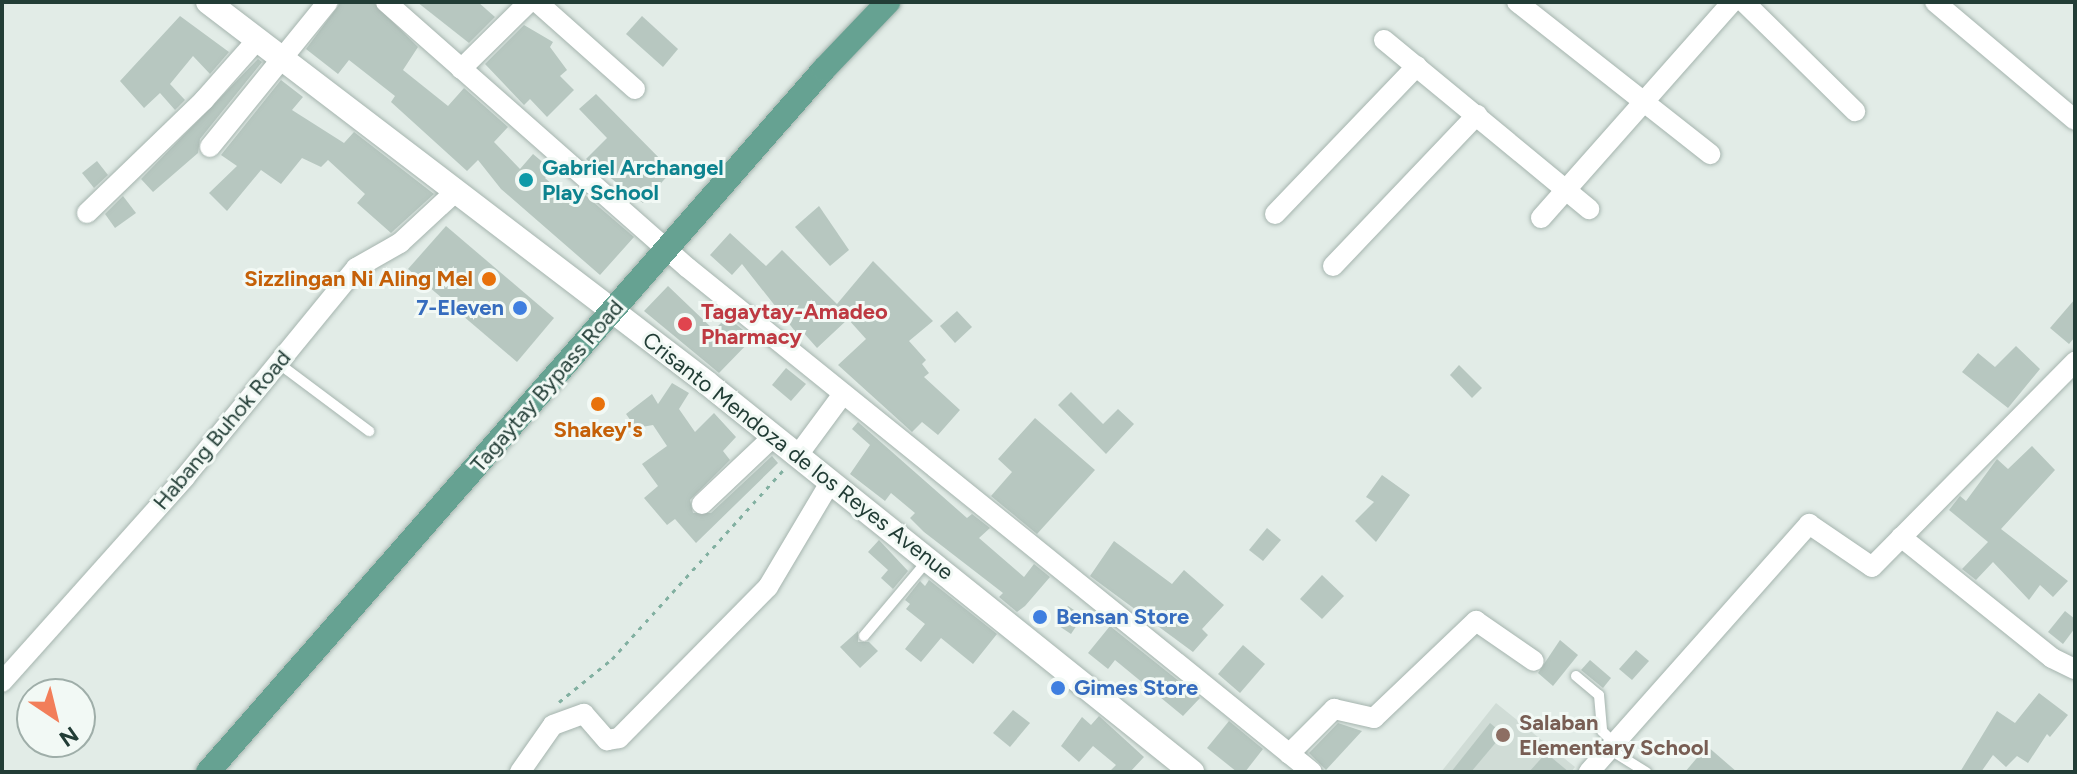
<!DOCTYPE html>
<style>
body{margin:0}
#map{position:relative;width:2077px;height:774px;overflow:hidden;background:#e2ece7;font-family:Figtree,sans-serif}
div>[style]{position:absolute}
[style*='--x']{left:calc(var(--x)*1px);top:calc(var(--y)*1px);width:calc(var(--w)*1px);rotate:calc(var(--a)*1deg)}
.built>*{inset:0;background:#d0dcd6}
.building>*{inset:0;background:#b7c7c0}
.path>*{height:3px;margin-top:-1.5px;transform-origin:0;background:repeating-linear-gradient(90deg,#82b0a1 0 4px,transparent 0 10px)}
.roads{filter:drop-shadow(0 0 2px #a5b4ae) drop-shadow(0 0 2px #a5b4ae)}
.lane>*{height:10px;margin:-5px;padding:0 5px;transform-origin:5px;border-radius:5px;background:#fff}
.street>*{height:20px;margin:-10px;padding:0 10px;transform-origin:10px;border-radius:10px;background:#fff}
.secondary>*{height:24px;margin:-12px;padding:0 12px;transform-origin:12px;border-radius:12px;background:#fff}
.primary>*{height:24px;margin:-12px;padding:0 12px;transform-origin:12px;border-radius:12px;background:#66a292}
.dots>*{width:22px;height:22px;translate:-50% -50%;box-sizing:border-box;border:4px solid #f2f9f5;border-radius:50%}
span{translate:-50% -50%;white-space:nowrap;text-align:center;line-height:1.15;-webkit-text-stroke:6px #f2f9f5;paint-order:stroke}
.culture-label{font-size:22px;color:#0d838f;font-weight:700}
.left{translate:0 -50%;text-align:left}
.food-label{font-size:22px;color:#c56008;font-weight:700}
.right{translate:-100% -50%;text-align:right}
.shop-label{font-size:22px;color:#366cbe;font-weight:700}
.health-label{font-size:22px;color:#be3a42;font-weight:700}
.street-label{font-size:22px;color:#223d36}
.education-label{font-size:22px;color:#785e54;font-weight:700}
.frame{position:absolute;inset:0;border:4px solid #223d36;pointer-events:none}
.north{position:absolute;left:16px;top:678px;width:80px;height:80px;box-sizing:border-box;background:#f2f9f5;border:2px solid #9faea9;border-radius:50%;rotate:145deg;font-size:22px;font-weight:700;line-height:32px;text-align:center;color:#223d36}
.north::after{content:'';display:block;margin:auto;width:28px;height:36px;background:#f27e5a;clip-path:polygon(50% 0,100% 100%,50% 72%,0 100%)}
</style>
<div id="map">
<div class="built">
<div style="clip-path:polygon(1496px 703px,1575px 767px,1571px 772px,1441px 772px)"></div>
</div>
<div class="building">
<div style="clip-path:polygon(341px 2px,373px 2px,418px 47px,403px 70px,448px 106px,464px 88px,508px 127px,494px 142px,520px 169px,533px 154px,552px 170px,545px 178px,569px 199px,578px 189px,634px 237px,600px 275px,501px 189px,478px 160px,467px 171px,391px 102px,395px 96px,349px 60px,338px 74px,306px 49px)"></div>
<div style="clip-path:polygon(417px 2px,478px 2px,495px 17px,469px 43px)"></div>
<div style="clip-path:polygon(180px 16px,229px 52px,210px 74px,193px 56px,170px 84px,185px 100px,175px 110px,160px 93px,144px 108px,120px 81px)"></div>
<div style="clip-path:polygon(642px 16px,678px 49px,663px 67px,626px 34px)"></div>
<div style="clip-path:polygon(524px 25px,553px 42px,550px 47px,567px 70px,560px 76px,574px 90px,547px 117px,530px 99px,524px 105px,485px 64px)"></div>
<div style="clip-path:polygon(258px 59px,262px 62px,200px 139px,198px 153px,153px 192px,141px 179px)"></div>
<div style="clip-path:polygon(281px 80px,303px 97px,292px 110px,344px 143px,354px 132px,434px 194px,391px 233px,357px 203px,365px 194px,328px 160px,321px 167px,302px 158px,281px 184px,261px 170px,227px 211px,209px 193px,237px 166px,221px 155px)"></div>
<div style="clip-path:polygon(596px 94px,672px 171px,643px 203px,586px 159px,607px 138px,579px 109px)"></div>
<div style="clip-path:polygon(97px 161px,108px 175px,94px 188px,82px 173px)"></div>
<div style="clip-path:polygon(123px 196px,136px 213px,115px 228px,105px 214px)"></div>
<div style="clip-path:polygon(819px 206px,849px 250px,830px 266px,795px 227px)"></div>
<div style="clip-path:polygon(446px 226px,554px 318px,517px 362px,408px 269px)"></div>
<div style="clip-path:polygon(730px 233px,766px 266px,782px 250px,837px 304px,873px 261px,933px 321px,909px 341px,926px 360px,922px 364px,929px 373px,924px 377px,960px 410px,938px 435px,922px 422px,912px 432px,838px 365px,866px 339px,848px 319px,817px 348px,802px 331px,798px 335px,742px 264px,732px 275px,710px 255px)"></div>
<div style="clip-path:polygon(668px 286px,714px 330px,727px 317px,753px 338px,719px 373px,644px 311px)"></div>
<div style="clip-path:polygon(2075px 299px,2075px 337px,2069px 344px,2050px 328px)"></div>
<div style="clip-path:polygon(957px 311px,972px 327px,955px 343px,940px 326px)"></div>
<div style="clip-path:polygon(2016px 346px,2040px 369px,2008px 408px,1962px 372px,1978px 353px,1995px 367px)"></div>
<div style="clip-path:polygon(1459px 365px,1482px 388px,1472px 398px,1450px 375px)"></div>
<div style="clip-path:polygon(786px 368px,806px 384px,791px 401px,772px 385px)"></div>
<div style="clip-path:polygon(672px 383px,689px 393px,679px 409px,695px 432px,714px 413px,736px 437px,723px 451px,730px 460px,690px 500px,693px 513px,711px 513px,772px 456px,778px 463px,696px 543px,675px 519px,667px 525px,644px 498px,658px 486px,642px 464px,667px 446px,653px 425px,636px 428px,626px 414px,652px 394px,658px 404px)"></div>
<div style="clip-path:polygon(1071px 392px,1103px 424px,1118px 409px,1134px 424px,1106px 454px,1058px 405px)"></div>
<div style="clip-path:polygon(1035px 418px,1095px 470px,1037px 534px,991px 496px,1012px 472px,998px 459px)"></div>
<div style="clip-path:polygon(858px 422px,967px 518px,972px 514px,990px 528px,979px 538px,1024px 577px,1034px 564px,1050px 577px,1025px 606px,1017px 612px,999px 597px,1003px 593px,924px 532px,910px 518px,915px 513px,891px 493px,885px 501px,850px 474px,870px 445px,852px 429px)"></div>
<div style="clip-path:polygon(2032px 446px,2055px 470px,2001px 529px,2068px 581px,2053px 597px,2040px 585px,2029px 600px,1993px 562px,1976px 580px,1962px 569px,1988px 542px,1949px 510px,1960px 496px,1966px 501px,1997px 459px,2008px 469px)"></div>
<div style="clip-path:polygon(1382px 475px,1410px 495px,1376px 542px,1355px 521px,1374px 502px,1366px 497px)"></div>
<div style="clip-path:polygon(1267px 528px,1281px 540px,1263px 561px,1249px 550px)"></div>
<div style="clip-path:polygon(879px 540px,908px 571px,893px 589px,881px 578px,888px 570px,868px 552px)"></div>
<div style="clip-path:polygon(1114px 541px,1172px 584px,1184px 570px,1224px 605px,1202px 629px,1208px 635px,1193px 652px,1090px 576px)"></div>
<div style="clip-path:polygon(1322px 575px,1344px 596px,1322px 619px,1300px 599px)"></div>
<div style="clip-path:polygon(929px 580px,997px 634px,973px 664px,941px 638px,921px 662px,905px 649px,925px 624px,906px 609px,910px 604px,905px 600px,920px 581px,925px 586px)"></div>
<div style="clip-path:polygon(1068px 606px,1083px 616px,1071px 634px,1056px 624px)"></div>
<div style="clip-path:polygon(2065px 611px,2075px 619px,2075px 628px,2063px 644px,2048px 632px)"></div>
<div style="clip-path:polygon(1110px 626px,1200px 698px,1183px 716px,1115px 660px,1108px 669px,1088px 653px)"></div>
<div style="clip-path:polygon(858px 631px,858px 642px,869px 642px,878px 651px,860px 668px,840px 647px)"></div>
<div style="clip-path:polygon(1560px 640px,1578px 655px,1553px 686px,1538px 673px)"></div>
<div style="clip-path:polygon(1243px 645px,1265px 664px,1240px 693px,1218px 674px)"></div>
<div style="clip-path:polygon(1636px 650px,1649px 661px,1632px 680px,1619px 669px)"></div>
<div style="clip-path:polygon(1590px 660px,1611px 678px,1603px 688px,1581px 670px)"></div>
<div style="clip-path:polygon(2039px 693px,2068px 715px,2050px 737px,2047px 734px,2028px 763px,2017px 756px,2006px 767px,1993px 755px,1981px 772px,1960px 772px,1997px 711px,2015px 723px)"></div>
<div style="clip-path:polygon(1013px 710px,1030px 723px,1010px 747px,993px 733px)"></div>
<div style="clip-path:polygon(1099px 716px,1144px 757px,1130px 772px,1109px 772px,1116px 765px,1093px 746px,1079px 762px,1061px 746px,1082px 717px,1091px 725px)"></div>
<div style="clip-path:polygon(1229px 721px,1263px 749px,1245px 772px,1237px 772px,1207px 748px)"></div>
<div style="clip-path:polygon(1338px 723px,1362px 731px,1326px 770px,1309px 753px)"></div>
<div style="clip-path:polygon(1490px 723px,1503px 734px,1471px 772px,1451px 772px)"></div>
<div style="clip-path:polygon(1707px 746px,1737px 772px,1685px 772px)"></div>
<div style="clip-path:polygon(1546px 753px,1569px 772px,1529px 772px)"></div>
</div>
<div class="path">
<div style="--x:559;--y:702;--w:68;--a:-39.1"></div>
<div style="--x:612;--y:659;--w:256;--a:-47.8"></div>
</div>
<div class="roads">
<div class="lane">
<div style="--x:278;--y:363;--w:114;--a:36.8"></div>
<div style="--x:864;--y:636;--w:99;--a:-49.9"></div>
<div style="--x:1576;--y:676;--w:30;--a:40"></div>
<div style="--x:1599;--y:695;--w:36;--a:85"></div>
<div style="--x:1602;--y:731;--w:17;--a:45"></div>
<div style="--x:1609;--y:749;--w:44;--a:31.9"></div>
</div>
<div class="street">
<div style="--x:386;--y:2;--w:402;--a:41.4"></div>
<div style="--x:688;--y:268;--w:802;--a:38.93"></div>
<div style="--x:537;--y:2;--w:131;--a:41.6"></div>
<div style="--x:1517;--y:2;--w:246;--a:38.2"></div>
<div style="--x:1744;--y:2;--w:156;--a:44.5"></div>
<div style="--x:1935;--y:2;--w:183;--a:40.1"></div>
<div style="--x:1384;--y:40;--w:266;--a:39.5"></div>
<div style="--x:461;--y:69;--w:95;--a:-44.6"></div>
<div style="--x:210;--y:147;--w:187;--a:-50.9"></div>
<div style="--x:87;--y:213;--w:163;--a:-44"></div>
<div style="--x:204;--y:100;--w:80;--a:-48.5"></div>
<div style="--x:1275;--y:214;--w:205;--a:-46.2"></div>
<div style="--x:1541;--y:218;--w:288;--a:-48.5"></div>
<div style="--x:1333;--y:266;--w:209;--a:-46.4"></div>
<div style="--x:798;--y:455;--w:76;--a:-53.6"></div>
<div style="--x:702;--y:504;--w:99;--a:-43.4"></div>
<div style="--x:1901;--y:537;--w:193;--a:38.7"></div>
<div style="--x:2052;--y:658;--w:25;--a:26"></div>
<div style="--x:2;--y:682;--w:275;--a:-48.2"></div>
<div style="--x:185;--y:477;--w:270;--a:-50.7"></div>
<div style="--x:356;--y:268;--w:51;--a:-29.6"></div>
<div style="--x:400;--y:243;--w:75;--a:-42.8"></div>
<div style="--x:1289;--y:754;--w:64;--a:-45"></div>
<div style="--x:1334;--y:709;--w:41;--a:12.7"></div>
<div style="--x:1374;--y:718;--w:141;--a:-43.6"></div>
<div style="--x:1476;--y:621;--w:70;--a:34.6"></div>
<div style="--x:520;--y:772;--w:57;--a:-54.9"></div>
<div style="--x:553;--y:725;--w:33;--a:-20"></div>
<div style="--x:584;--y:714;--w:35;--a:49"></div>
<div style="--x:607;--y:740;--w:12;--a:-9"></div>
<div style="--x:619;--y:738;--w:212;--a:-45.4"></div>
<div style="--x:768;--y:587;--w:123;--a:-59.3"></div>
<div style="--x:1589;--y:772;--w:332;--a:-48.4"></div>
<div style="--x:1809;--y:524;--w:76;--a:34.3"></div>
<div style="--x:1872;--y:567;--w:289;--a:-45.3"></div>
</div>
<div class="secondary">
<div style="--x:208;--y:2;--w:628;--a:37.36"></div>
<div style="--x:707;--y:383;--w:622;--a:38.73"></div>
</div>
<div class="primary">
<div style="--x:208;--y:772;--w:935;--a:-48.77"></div>
<div style="--x:824;--y:69;--w:93;--a:-46.3"></div>
</div>
</div>
<div class="dots">
<div style="left:526px;top:180px;background:#0f9aa8"></div>
<div style="left:489px;top:279px;background:#e8710a"></div>
<div style="left:520px;top:308px;background:#3f7fe0"></div>
<div style="left:685px;top:324px;background:#e0444e"></div>
<div style="left:598px;top:404px;background:#e8710a"></div>
<div style="left:1040px;top:617px;background:#3f7fe0"></div>
<div style="left:1058px;top:688px;background:#3f7fe0"></div>
<div style="left:1503px;top:735px;background:#8d6e63"></div>
</div>
<div class="culture-label">
<span class="left" style="left:542px;top:180px">Gabriel Archangel<br>Play School</span>
</div>
<div class="food-label">
<span class="right" style="left:473px;top:279px">Sizzlingan Ni Aling Mel</span>
<span style="left:598px;top:430px">Shakey's</span>
</div>
<div class="shop-label">
<span class="right" style="left:504px;top:308px">7-Eleven</span>
<span class="left" style="left:1056px;top:617px">Bensan Store</span>
<span class="left" style="left:1074px;top:688px">Gimes Store</span>
</div>
<div class="health-label">
<span class="left" style="left:701px;top:324px">Tagaytay-Amadeo<br>Pharmacy</span>
</div>
<div class="street-label">
<span style="left:547px;top:386px;rotate:-49deg">Tagaytay Bypass Road</span>
<span style="left:222px;top:430px;rotate:-50deg">Habang Buhok Road</span>
<span style="left:798px;top:456px;rotate:38deg">Crisanto Mendoza de los Reyes Avenue</span>
</div>
<div class="education-label">
<span class="left" style="left:1519px;top:735px">Salaban<br>Elementary School</span>
</div>
<div class="frame"></div>
<div class="north">N</div>
</div>
